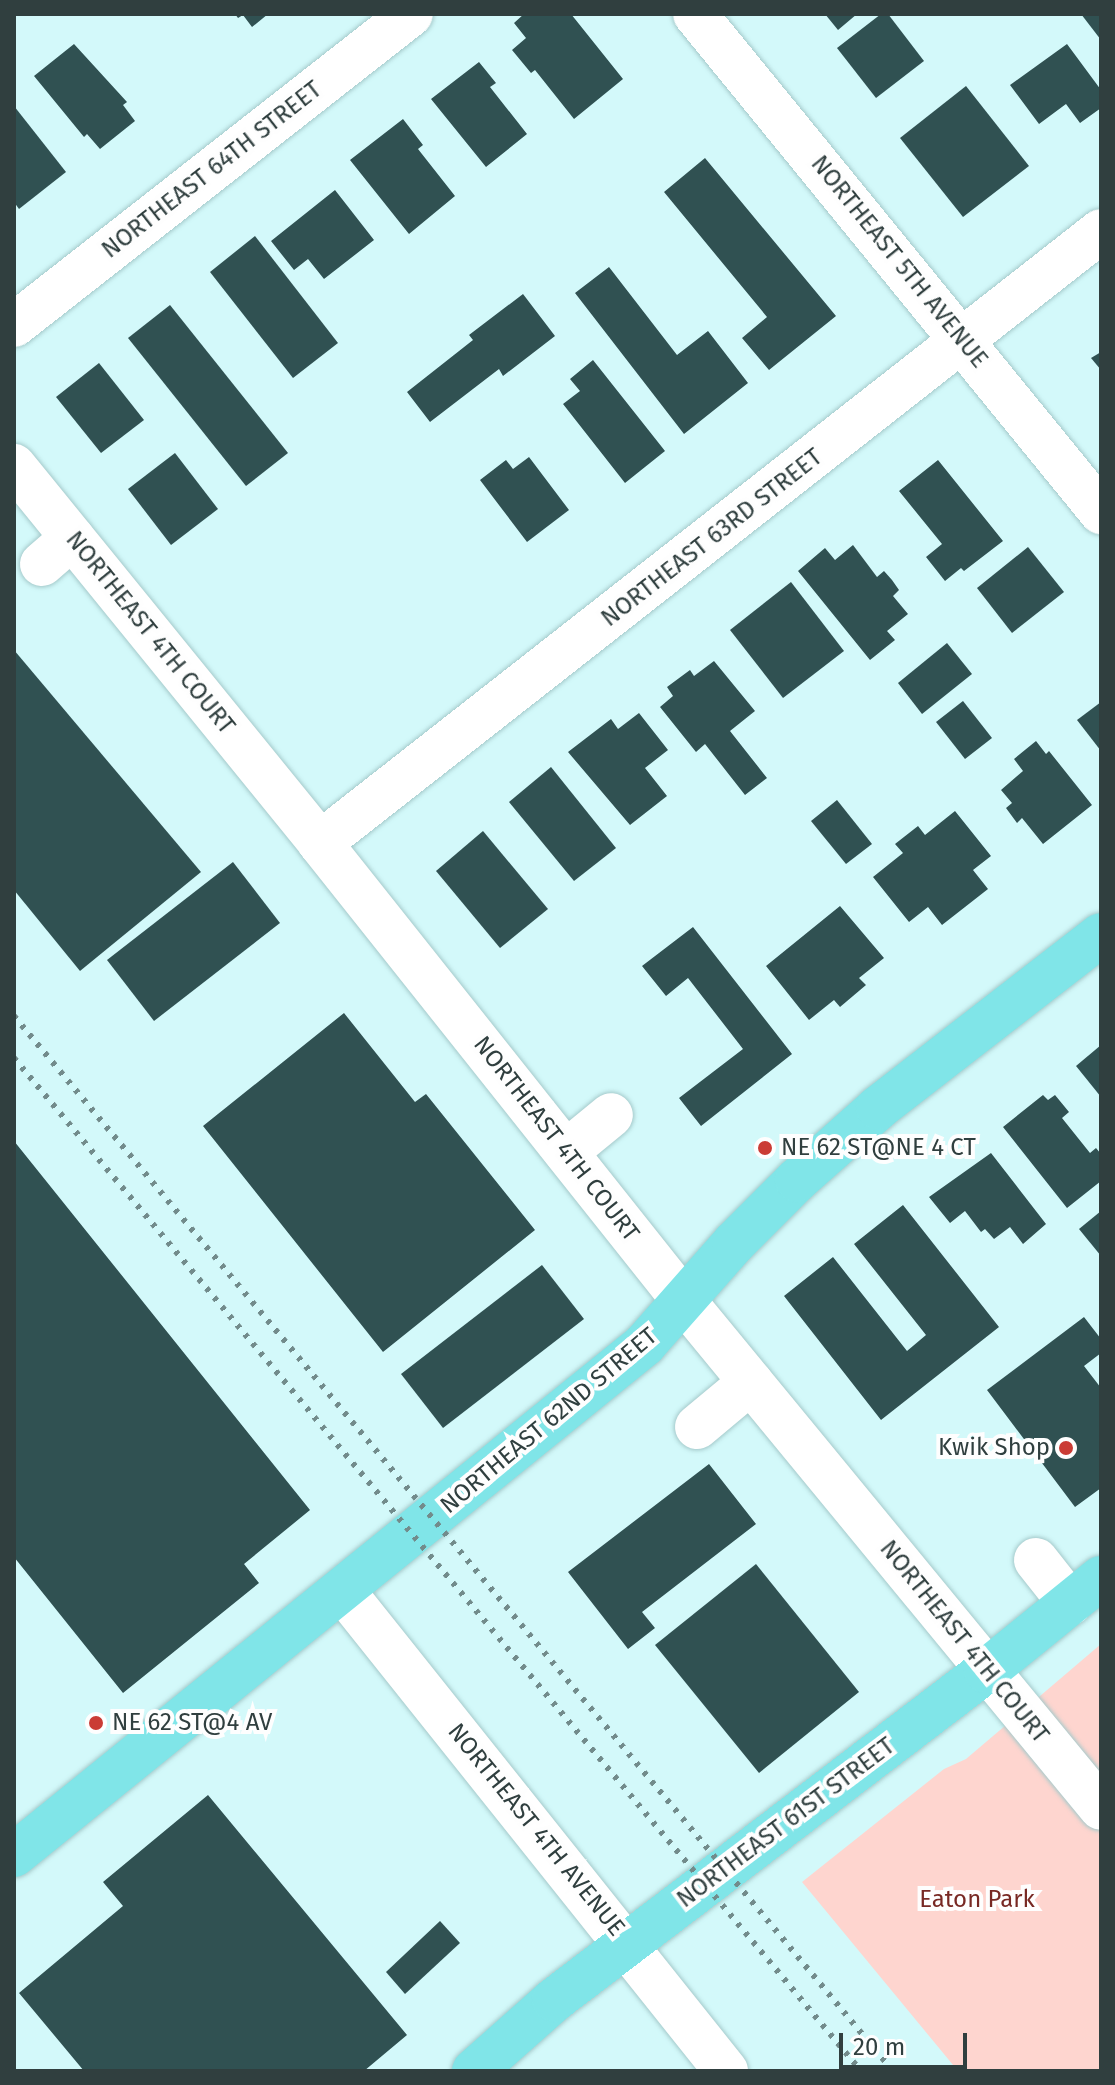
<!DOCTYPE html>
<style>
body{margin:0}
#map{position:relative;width:1115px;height:2085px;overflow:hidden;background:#d3f9fa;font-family:"Fira Sans",sans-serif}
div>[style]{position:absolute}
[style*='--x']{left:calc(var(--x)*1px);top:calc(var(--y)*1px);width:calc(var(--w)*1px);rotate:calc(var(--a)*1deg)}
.green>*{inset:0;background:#fed5cf}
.building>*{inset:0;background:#305152}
.roads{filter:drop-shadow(0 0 2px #a5cacb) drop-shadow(0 0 2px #a5cacb)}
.minor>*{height:44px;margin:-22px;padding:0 22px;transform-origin:22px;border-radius:22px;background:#fff}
.major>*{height:44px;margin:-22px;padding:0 22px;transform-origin:22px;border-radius:22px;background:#80e5e8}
.rail>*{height:6px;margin-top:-3px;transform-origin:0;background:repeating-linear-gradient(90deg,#728b8b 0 4px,transparent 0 12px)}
.dots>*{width:22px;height:22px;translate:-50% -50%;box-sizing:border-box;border:4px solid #fefefe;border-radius:50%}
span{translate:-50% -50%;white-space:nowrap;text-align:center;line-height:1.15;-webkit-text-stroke:8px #fefefe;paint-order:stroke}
.street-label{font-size:24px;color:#303f3f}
.poi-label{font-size:24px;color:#303f3f}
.left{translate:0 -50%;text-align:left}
.right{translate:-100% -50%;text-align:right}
.park-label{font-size:24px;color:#782924}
.frame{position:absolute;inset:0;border:16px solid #303f3f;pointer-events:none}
.scale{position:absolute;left:839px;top:2033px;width:128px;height:36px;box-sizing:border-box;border:4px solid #303f3f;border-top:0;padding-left:10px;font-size:24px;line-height:28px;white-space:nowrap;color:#303f3f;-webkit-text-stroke:6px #fefefe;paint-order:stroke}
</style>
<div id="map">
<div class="green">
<div style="clip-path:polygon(1101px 1644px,1101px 2071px,958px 2071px,802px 1882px,944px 1769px,966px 1759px)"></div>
</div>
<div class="building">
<div style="clip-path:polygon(235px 14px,268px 14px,252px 27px,243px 15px,238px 18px)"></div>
<div style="clip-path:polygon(524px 14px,571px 14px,623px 79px,574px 119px,535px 70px,531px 73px,512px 50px,526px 38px,514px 23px)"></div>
<div style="clip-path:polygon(825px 14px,857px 14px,838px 30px)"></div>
<div style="clip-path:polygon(881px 14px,888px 14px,924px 61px,876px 98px,837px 48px)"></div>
<div style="clip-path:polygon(1081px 14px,1101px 14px,1101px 40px)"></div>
<div style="clip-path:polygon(74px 44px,127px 102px,123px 105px,135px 121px,100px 149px,87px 134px,84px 137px,34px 76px)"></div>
<div style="clip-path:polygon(1067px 44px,1101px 90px,1101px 108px,1080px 123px,1066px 104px,1039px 124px,1010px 85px)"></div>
<div style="clip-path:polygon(479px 62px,496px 83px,490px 87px,527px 134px,486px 167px,431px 99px)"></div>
<div style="clip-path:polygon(966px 86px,1029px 166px,963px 217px,900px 138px)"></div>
<div style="clip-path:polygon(14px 106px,66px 172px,19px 209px,14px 202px)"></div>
<div style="clip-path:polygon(403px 119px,423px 145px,418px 149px,455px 196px,409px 234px,350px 160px)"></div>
<div style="clip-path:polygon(705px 158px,836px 316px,769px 370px,742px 338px,767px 317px,664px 192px)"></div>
<div style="clip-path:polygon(335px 190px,374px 240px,324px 279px,308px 259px,294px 270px,271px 241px)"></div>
<div style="clip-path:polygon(255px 236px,338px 343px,293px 378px,210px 272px)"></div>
<div style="clip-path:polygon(609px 267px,677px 355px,708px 331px,748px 383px,684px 434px,575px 293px)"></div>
<div style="clip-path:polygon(523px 294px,555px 336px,503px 376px,499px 369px,430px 422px,407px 392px,473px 340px,469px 335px)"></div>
<div style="clip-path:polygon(170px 305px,288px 453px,246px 486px,128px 338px)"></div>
<div style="clip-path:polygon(1101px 352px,1101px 370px,1091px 358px)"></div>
<div style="clip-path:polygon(593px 360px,665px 451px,625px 483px,563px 404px,580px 391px,570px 379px)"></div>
<div style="clip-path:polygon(99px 363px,144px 420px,101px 453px,56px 397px)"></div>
<div style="clip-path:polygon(175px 453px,218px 509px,171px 545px,128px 489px)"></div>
<div style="clip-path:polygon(529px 457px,569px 510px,527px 542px,480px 480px,506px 460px,513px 469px)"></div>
<div style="clip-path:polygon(938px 460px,1003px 541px,964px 571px,961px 568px,945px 581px,926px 557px,942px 544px,899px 491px)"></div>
<div style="clip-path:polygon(853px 545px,877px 577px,884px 571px,892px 580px,899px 590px,893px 596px,908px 614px,887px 631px,895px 640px,870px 660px,798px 571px,825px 548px,835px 560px)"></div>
<div style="clip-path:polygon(1028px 547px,1064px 592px,1012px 633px,977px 588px)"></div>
<div style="clip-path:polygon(791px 582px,844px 651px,783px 698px,730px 630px)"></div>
<div style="clip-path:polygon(947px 643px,972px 674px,922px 714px,898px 683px)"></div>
<div style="clip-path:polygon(14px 650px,201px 872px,80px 971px,14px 890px)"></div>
<div style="clip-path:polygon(714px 661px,755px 711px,730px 731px,767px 778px,745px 795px,705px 744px,696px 752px,660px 707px,673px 696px,667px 687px,690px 670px,694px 676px)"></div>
<div style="clip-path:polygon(963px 701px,992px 738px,965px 759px,936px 722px)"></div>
<div style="clip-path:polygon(1101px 702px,1101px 751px,1077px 720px)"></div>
<div style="clip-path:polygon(639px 713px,668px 750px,645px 768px,667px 796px,630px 825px,568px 752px,611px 719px,618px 729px)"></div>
<div style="clip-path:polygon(1036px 741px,1046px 754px,1049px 751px,1092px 805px,1043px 844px,1022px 818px,1017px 823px,1006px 808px,1012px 803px,1001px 790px,1023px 771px,1014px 759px)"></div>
<div style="clip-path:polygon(551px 767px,616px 848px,574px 881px,509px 802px)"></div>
<div style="clip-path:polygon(837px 800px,872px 844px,846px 864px,811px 821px)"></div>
<div style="clip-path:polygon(955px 811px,991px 856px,973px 870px,988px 889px,942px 925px,928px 907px,909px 922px,873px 877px,903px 853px,895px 844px,918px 826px,925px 835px)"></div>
<div style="clip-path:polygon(483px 831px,548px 909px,500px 948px,436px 871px)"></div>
<div style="clip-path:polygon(233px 862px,280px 923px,154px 1021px,107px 960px)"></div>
<div style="clip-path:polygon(840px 906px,884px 958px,859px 978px,866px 985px,840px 1007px,834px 1000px,809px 1020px,766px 966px)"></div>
<div style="clip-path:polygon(693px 927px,792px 1054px,701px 1126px,679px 1098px,743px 1049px,688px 978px,666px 996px,642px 966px)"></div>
<div style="clip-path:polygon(344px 1013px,415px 1102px,426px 1094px,535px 1230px,383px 1352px,203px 1126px)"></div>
<div style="clip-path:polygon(1101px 1045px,1101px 1097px,1076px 1066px)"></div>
<div style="clip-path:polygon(1043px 1095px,1048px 1100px,1055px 1095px,1069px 1112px,1062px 1118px,1090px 1153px,1096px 1148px,1101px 1154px,1101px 1181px,1067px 1208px,1003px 1127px)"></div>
<div style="clip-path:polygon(14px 1141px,310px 1510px,244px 1564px,259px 1583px,123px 1693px,14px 1557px)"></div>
<div style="clip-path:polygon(991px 1153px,1046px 1224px,1023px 1244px,1010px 1227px,994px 1239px,985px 1229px,981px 1232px,965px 1211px,950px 1223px,929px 1197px)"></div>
<div style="clip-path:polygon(903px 1205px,999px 1327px,881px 1420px,784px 1296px,833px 1257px,907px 1351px,926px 1335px,854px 1244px)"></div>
<div style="clip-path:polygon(1101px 1211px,1101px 1256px,1079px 1229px)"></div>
<div style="clip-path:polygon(542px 1265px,584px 1319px,443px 1428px,401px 1374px)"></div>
<div style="clip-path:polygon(1084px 1317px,1101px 1339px,1101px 1353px,1084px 1366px,1101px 1388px,1101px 1488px,1075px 1507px,987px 1390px)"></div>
<div style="clip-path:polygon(709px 1464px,756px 1524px,642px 1612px,655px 1628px,628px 1649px,568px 1572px)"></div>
<div style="clip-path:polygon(756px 1564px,859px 1692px,759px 1773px,655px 1645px)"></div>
<div style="clip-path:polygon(208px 1795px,407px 2035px,364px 2071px,84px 2071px,19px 1993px,123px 1906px,103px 1882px)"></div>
<div style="clip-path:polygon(440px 1921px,460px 1943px,405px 1994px,386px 1972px)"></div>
</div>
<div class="roads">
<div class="minor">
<div style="--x:695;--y:14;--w:643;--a:50.81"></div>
<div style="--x:14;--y:325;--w:504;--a:-38.07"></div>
<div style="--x:14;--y:466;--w:486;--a:50.9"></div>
<div style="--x:320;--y:843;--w:585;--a:51.52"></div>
<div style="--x:684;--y:1301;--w:656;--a:50.56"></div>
<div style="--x:42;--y:564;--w:40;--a:-41"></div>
<div style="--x:320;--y:843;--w:992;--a:-38.08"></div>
<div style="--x:566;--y:1152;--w:58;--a:-39.4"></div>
<div style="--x:697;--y:1427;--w:70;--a:-39.8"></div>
<div style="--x:1036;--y:1560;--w:55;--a:51.7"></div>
<div style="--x:343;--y:1591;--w:614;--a:51.41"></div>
</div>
<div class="major">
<div style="--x:14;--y:1855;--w:811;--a:-38.99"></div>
<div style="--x:644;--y:1345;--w:136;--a:-48.6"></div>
<div style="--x:734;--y:1243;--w:89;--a:-45"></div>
<div style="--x:797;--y:1180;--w:108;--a:-41.6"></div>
<div style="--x:878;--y:1108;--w:282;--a:-37.8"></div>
<div style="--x:474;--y:2071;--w:107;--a:-41.6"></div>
<div style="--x:554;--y:2000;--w:543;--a:-37.29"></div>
<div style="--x:986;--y:1671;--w:148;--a:-39"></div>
</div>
</div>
<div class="rail">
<div style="--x:14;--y:1016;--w:1373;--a:50.2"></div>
<div style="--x:14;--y:1058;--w:1320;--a:50.1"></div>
</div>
<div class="dots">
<div style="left:765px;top:1148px;background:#ca3c35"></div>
<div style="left:1066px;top:1448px;background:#ca3c35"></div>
<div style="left:96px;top:1723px;background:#ca3c35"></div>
</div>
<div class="street-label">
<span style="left:212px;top:170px;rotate:-38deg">NORTHEAST 64TH STREET</span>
<span style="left:899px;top:262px;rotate:51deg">NORTHEAST 5TH AVENUE</span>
<span style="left:712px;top:538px;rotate:-38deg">NORTHEAST 63RD STREET</span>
<span style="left:150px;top:633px;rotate:51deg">NORTHEAST 4TH COURT</span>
<span style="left:556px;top:1139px;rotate:52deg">NORTHEAST 4TH COURT</span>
<span style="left:549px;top:1421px;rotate:-40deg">NORTHEAST 62ND STREET</span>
<span style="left:964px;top:1642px;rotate:51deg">NORTHEAST 4TH COURT</span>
<span style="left:786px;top:1823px;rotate:-37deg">NORTHEAST 61ST STREET</span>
<span style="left:536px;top:1830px;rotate:51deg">NORTHEAST 4TH AVENUE</span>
</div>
<div class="poi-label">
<span class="left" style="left:781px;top:1148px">NE 62 ST@NE 4 CT</span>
<span class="right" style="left:1050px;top:1448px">Kwik Shop</span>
<span class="left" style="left:112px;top:1723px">NE 62 ST@4 AV</span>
</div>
<div class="park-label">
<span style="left:977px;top:1900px">Eaton Park</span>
</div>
<div class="frame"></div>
<div class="scale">20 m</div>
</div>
